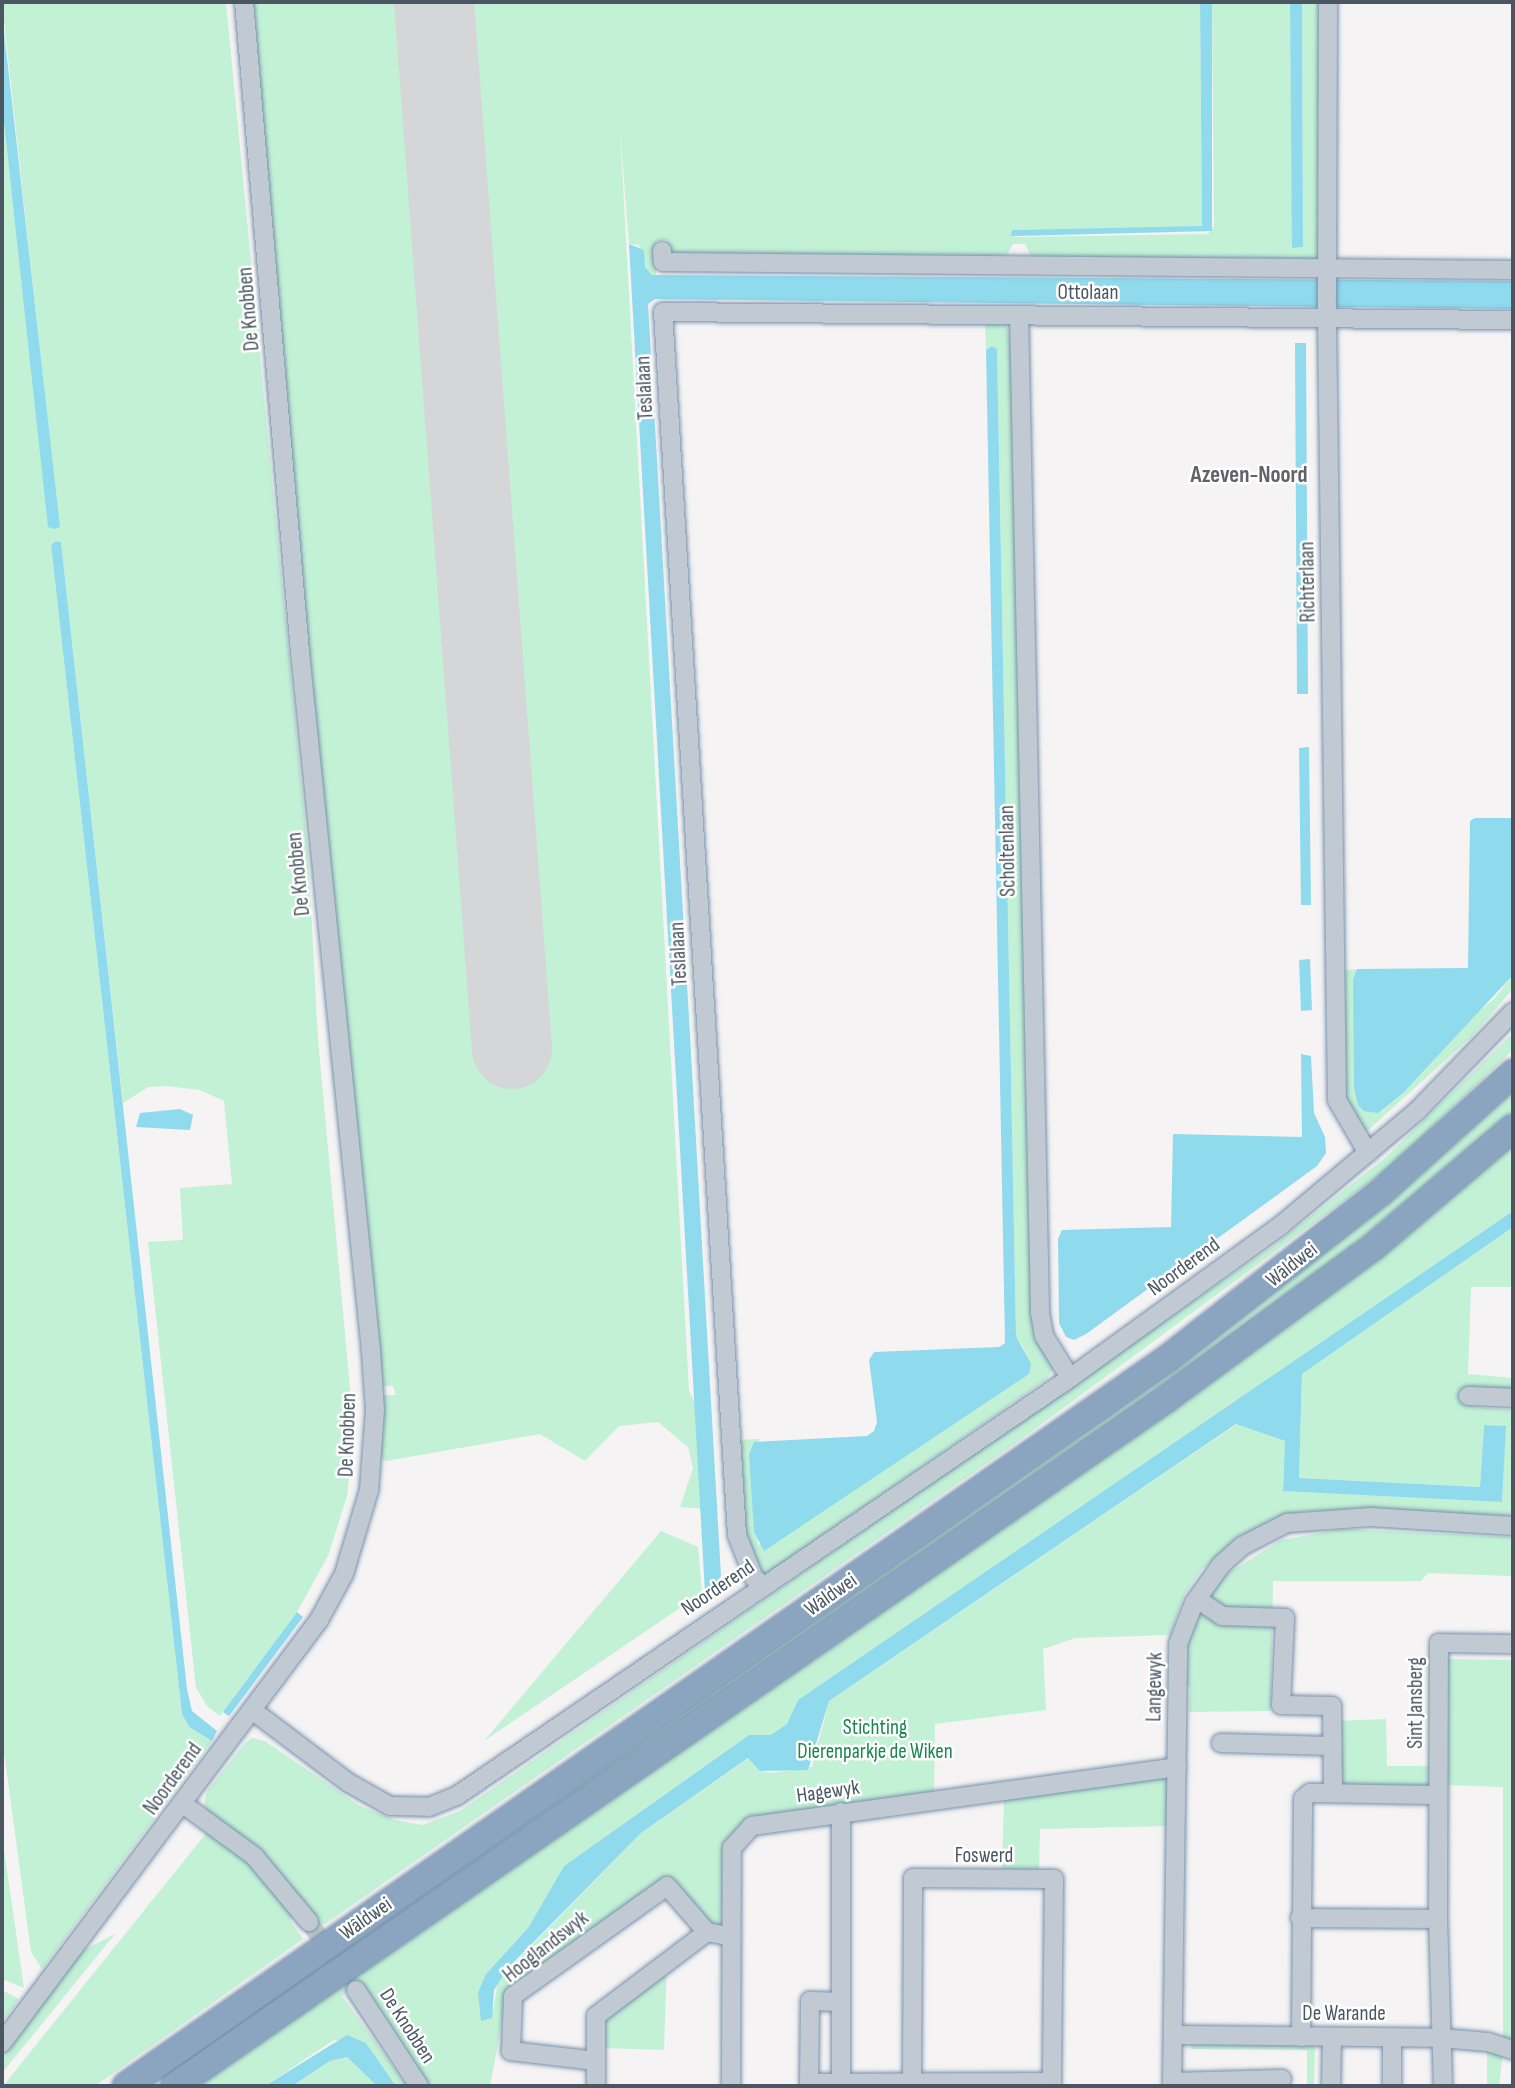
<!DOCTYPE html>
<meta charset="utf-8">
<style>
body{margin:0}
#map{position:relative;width:1515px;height:2088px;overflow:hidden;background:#f5f3f3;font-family:"Sofia Sans Condensed",sans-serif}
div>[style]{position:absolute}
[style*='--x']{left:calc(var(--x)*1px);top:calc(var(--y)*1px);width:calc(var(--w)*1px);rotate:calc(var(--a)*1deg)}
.green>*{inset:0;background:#c3f1d5}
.water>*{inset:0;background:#90daee}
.runway>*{height:80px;margin:-40px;padding:0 40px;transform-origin:40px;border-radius:40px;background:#d5d6d8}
.minor-tunnel>*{height:18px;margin-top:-9px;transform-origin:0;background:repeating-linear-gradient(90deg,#caccce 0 18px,transparent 0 27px)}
.roads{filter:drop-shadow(0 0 2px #7690ad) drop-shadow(0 0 2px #7690ad)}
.minor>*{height:18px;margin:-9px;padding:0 9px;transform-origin:9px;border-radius:9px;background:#c1cad2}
.highway>*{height:26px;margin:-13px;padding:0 13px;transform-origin:13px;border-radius:13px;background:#8ba5c1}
span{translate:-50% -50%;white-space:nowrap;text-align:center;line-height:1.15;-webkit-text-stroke:5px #fff;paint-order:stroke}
.street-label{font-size:21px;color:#4a5661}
.park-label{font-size:21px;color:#17864f}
.neighbourhood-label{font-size:23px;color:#5f6368;font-weight:700}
.frame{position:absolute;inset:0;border:4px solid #4a5661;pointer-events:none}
</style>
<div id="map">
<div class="green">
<div style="clip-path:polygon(2px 2px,226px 2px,308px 854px,318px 1039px,354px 1432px,347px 1496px,328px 1556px,297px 1612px,220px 1716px,207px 1706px,196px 1688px,148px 1242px,183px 1240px,180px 1188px,232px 1184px,224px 1101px,200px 1090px,165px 1086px,148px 1087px,123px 1103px,61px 542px,56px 541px,51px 545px,182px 1714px,189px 1727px,212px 1741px,42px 1969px,31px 1952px,2px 1737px,2px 104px,33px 383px,59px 526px)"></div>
<div style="clip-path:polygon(247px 2px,406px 2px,487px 1052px,537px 1048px,459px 2px,1200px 2px,1202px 226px,1012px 236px,1019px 237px,1208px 234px,1214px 226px,1212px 2px,1290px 2px,1293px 248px,1303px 247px,1302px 2px,1321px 2px,1321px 253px,1315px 260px,1031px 257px,1025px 244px,1013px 244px,1006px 256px,995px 260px,673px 256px,666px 240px,656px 241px,656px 275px,652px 275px,645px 267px,639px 245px,629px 244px,620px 130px,689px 1391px,700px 1413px,705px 1509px,680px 1507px,693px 1468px,688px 1447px,658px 1422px,619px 1426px,585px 1461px,540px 1434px,386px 1461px,376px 1458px,377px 1395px,396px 1395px,393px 1386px,377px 1386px)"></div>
<div style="clip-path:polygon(985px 322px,1003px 322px,1013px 337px,1034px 1315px,1053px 1369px,1047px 1379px,915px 1471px,772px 1570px,754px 1578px,741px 1529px,736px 1440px,760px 1439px,749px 1455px,758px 1545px,1026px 1353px,1016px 1336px,997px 349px,992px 346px,986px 350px)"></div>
<div style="clip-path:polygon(1357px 969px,1353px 979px,1358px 1104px,1493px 1000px,1513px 975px,1513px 989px,1472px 1036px,1365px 1133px,1343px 1103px,1341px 971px)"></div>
<div style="clip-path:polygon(1513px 1033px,1513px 1050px,1391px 1166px,1020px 1440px,322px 1926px,305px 1910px,290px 1920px,303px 1939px,95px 2086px,3px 2086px,216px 1821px,204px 1805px,207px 1791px,245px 1743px,252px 1738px,265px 1741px,360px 1806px,395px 1820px,422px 1825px,460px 1811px,1273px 1246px,1385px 1158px)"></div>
<div style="clip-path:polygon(1513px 1084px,1513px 1111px,1284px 1303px,341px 1961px,334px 1951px,790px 1631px)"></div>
<div style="clip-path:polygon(1513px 1139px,1513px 1211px,798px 1700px,788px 1724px,771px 1735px,749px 1735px,564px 1866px,528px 1928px,486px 1974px,493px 2011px,498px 1980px,641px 1833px,749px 1758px,761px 1771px,771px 1773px,812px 1767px,829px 1701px,1237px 1424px,1285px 1441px,1283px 1490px,1502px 1502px,1505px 1426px,1484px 1425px,1480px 1487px,1299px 1478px,1302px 1374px,1513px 1227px,1513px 1287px,1471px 1287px,1468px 1374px,1513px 1378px,1513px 1394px,1474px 1391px,1473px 1407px,1513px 1410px,1513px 1516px,1310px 1511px,1290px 1514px,1240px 1537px,1201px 1570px,1184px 1595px,1170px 1635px,1075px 1638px,1043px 1649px,1046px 1710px,935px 1724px,934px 1798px,741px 1828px,724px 1925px,717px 1930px,697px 1916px,681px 1887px,669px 1881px,508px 1990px,490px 2086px,426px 2086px,358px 1984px,342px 1996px,407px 2086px,396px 2086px,366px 2043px,334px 2040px,265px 2086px,190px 2086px)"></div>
<div style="clip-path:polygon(1342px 1529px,1513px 1537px,1513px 1576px,1428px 1573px,1421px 1581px,1273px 1581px,1271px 1711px,1189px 1712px,1190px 1687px,1181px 1683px,1189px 1639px,1207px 1597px,1224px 1576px,1281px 1540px)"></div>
<div style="clip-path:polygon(661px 1531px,698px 1547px,702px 1593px,484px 1741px)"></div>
<div style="clip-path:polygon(1446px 1659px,1513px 1660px,1513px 2044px,1503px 2038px,1503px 1787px,1442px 1785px)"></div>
<div style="clip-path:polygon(1386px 1719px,1387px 1766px,1429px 1766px,1429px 1786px,1337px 1787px,1337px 1721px)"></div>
<div style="clip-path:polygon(1170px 1773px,1170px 1826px,1040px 1829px,1039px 1870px,1002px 1870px,1004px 1796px)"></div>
<div style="clip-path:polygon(2px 1836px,24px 1988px,2px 1979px)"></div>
<div style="clip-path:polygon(115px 1934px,2px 2073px,2px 2049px,76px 1954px)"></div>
<div style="clip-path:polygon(667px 1959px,664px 2050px,604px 2048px,604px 2005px)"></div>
<div style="clip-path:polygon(317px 1963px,324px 1973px,160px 2086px,141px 2086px)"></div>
<div style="clip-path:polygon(2px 1990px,19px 1999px,2px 2022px)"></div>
<div style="clip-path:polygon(1191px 2039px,1315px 2040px,1314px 2086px,1307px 2086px,1307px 2050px,1191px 2049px)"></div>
<div style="clip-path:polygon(1487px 2049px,1503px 2053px,1499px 2086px,1487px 2086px)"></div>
<div style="clip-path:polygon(347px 2057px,377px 2086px,292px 2086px,330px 2061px)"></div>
</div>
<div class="water">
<div style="clip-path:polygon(1200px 2px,1212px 2px,1212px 231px,1011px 236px,1012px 230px,1202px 226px)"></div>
<div style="clip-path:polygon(1290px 2px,1302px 2px,1303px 247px,1292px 248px)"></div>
<div style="clip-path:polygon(2px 14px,60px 527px,54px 529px,48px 527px,2px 104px)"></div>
<div style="clip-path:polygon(629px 244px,644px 250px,645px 267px,652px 275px,1513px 281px,1513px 309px,655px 299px,648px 304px,721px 1576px,711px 1592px,705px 1593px)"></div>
<div style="clip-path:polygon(1295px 343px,1306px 343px,1308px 694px,1297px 694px)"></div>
<div style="clip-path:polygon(992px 346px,997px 349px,1016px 1336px,1031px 1364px,1029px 1374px,764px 1551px,754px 1532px,749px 1455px,754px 1442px,867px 1436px,874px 1431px,877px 1422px,869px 1360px,874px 1352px,999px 1347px,1005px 1343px,986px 350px)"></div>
<div style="clip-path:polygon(56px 541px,61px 542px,187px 1689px,192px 1711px,217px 1731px,212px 1741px,189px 1727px,182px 1714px,51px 545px)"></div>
<div style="clip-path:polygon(1309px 747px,1311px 905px,1301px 905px,1299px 748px)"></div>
<div style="clip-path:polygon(1475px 818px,1513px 818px,1513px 975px,1403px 1093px,1378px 1113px,1364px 1111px,1358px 1105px,1354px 1088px,1353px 979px,1357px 969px,1468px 968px,1470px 821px)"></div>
<div style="clip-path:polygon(1310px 959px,1312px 1010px,1301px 1011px,1299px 960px)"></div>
<div style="clip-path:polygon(1301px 1054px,1311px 1056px,1314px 1113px,1325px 1137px,1326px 1153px,1317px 1166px,1086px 1334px,1074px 1340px,1066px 1337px,1059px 1323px,1058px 1239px,1062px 1230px,1171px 1227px,1173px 1134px,1302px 1137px)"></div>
<div style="clip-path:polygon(180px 1109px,193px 1115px,190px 1130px,136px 1127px,140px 1113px)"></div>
<div style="clip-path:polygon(1513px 1211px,1513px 1227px,1302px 1374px,1299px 1478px,1480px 1487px,1484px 1425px,1506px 1426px,1502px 1502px,1283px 1491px,1285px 1441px,1236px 1424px,829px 1701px,808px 1770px,760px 1771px,748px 1758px,641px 1833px,508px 1968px,494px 1990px,492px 2018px,481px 2021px,478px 1993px,486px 1974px,528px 1928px,564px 1866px,749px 1735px,771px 1735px,787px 1724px,798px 1700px)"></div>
<div style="clip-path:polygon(297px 1612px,303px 1617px,229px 1716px,223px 1712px)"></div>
<div style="clip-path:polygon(347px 2035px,366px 2043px,396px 2086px,377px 2086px,347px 2057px,330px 2061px,292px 2086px,265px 2086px)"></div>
</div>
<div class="runway">
<div style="--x:434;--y:2;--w:1050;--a:85.74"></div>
</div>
<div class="minor-tunnel">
<div style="--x:309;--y:1922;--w:83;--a:55.3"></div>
</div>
<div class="roads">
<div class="minor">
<div style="--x:1328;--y:2;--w:316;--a:90.2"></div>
<div style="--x:1327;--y:318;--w:782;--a:89.27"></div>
<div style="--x:1337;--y:1100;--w:61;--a:59.7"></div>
<div style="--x:662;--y:251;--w:11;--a:85"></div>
<div style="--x:663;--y:262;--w:850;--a:0.54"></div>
<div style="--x:1019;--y:315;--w:998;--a:88.79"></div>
<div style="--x:1040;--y:1313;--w:23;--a:80"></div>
<div style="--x:1044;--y:1336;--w:49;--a:58.2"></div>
<div style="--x:1468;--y:1396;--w:45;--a:2.5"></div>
<div style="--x:763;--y:1585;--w:11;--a:-142"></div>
<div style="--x:754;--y:1578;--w:46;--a:-111.6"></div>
<div style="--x:737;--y:1535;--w:1225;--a:-93.46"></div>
<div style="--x:663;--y:312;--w:850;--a:0.54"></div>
<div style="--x:1197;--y:1599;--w:30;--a:34"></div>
<div style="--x:1222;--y:1616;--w:63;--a:1.8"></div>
<div style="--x:1285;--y:1618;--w:87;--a:92.6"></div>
<div style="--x:1281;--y:1705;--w:51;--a:1.1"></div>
<div style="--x:1332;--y:1706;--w:87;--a:89.3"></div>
<div style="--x:252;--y:1710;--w:121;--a:37"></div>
<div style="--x:349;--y:1783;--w:47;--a:29.3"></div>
<div style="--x:390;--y:1806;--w:39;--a:1"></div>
<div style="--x:429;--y:1807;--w:31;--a:-22"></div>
<div style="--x:458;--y:1795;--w:741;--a:-34.27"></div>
<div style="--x:1070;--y:1378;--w:259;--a:-35.9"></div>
<div style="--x:1280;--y:1226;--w:179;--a:-40"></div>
<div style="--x:1417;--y:1111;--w:138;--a:-45.9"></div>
<div style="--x:1221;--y:1743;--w:110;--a:1.6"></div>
<div style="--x:183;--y:1804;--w:88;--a:36.2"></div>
<div style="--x:254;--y:1856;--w:86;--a:50.2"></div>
<div style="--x:841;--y:1812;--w:273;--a:90"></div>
<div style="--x:1300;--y:1918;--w:138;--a:0.4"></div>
<div style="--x:356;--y:1990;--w:115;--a:56.7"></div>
<div style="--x:841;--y:2002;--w:31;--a:-178"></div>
<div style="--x:810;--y:2001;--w:82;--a:90.7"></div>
<div style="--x:809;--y:2083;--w:243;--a:-0.2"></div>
<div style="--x:1173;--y:2035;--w:268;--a:0.6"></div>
<div style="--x:1441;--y:2038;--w:47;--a:4.9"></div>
<div style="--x:1488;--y:2042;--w:26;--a:18"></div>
<div style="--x:1301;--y:2037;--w:238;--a:-89.5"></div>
<div style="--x:1303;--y:1799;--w:9;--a:-41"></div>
<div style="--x:1310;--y:1793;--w:128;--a:0.9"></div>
<div style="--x:2;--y:2043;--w:529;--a:-53.15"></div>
<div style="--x:319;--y:1620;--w:52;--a:-61.5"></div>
<div style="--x:344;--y:1574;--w:88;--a:-73.4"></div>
<div style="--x:369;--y:1490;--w:80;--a:-85.7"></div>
<div style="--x:375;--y:1410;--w:59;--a:-93.9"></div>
<div style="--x:371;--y:1351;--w:703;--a:-95.8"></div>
<div style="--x:300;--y:652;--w:652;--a:-94.92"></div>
<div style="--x:596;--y:2061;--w:86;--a:-173.3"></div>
<div style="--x:511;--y:2051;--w:55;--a:-87.9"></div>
<div style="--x:513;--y:1996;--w:189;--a:-35.5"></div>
<div style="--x:667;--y:1886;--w:61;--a:49"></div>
<div style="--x:707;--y:1932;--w:25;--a:11"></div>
<div style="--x:912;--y:2082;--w:204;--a:-89.7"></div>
<div style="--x:913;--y:1878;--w:141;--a:0.4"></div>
<div style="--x:1054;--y:1879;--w:207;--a:90.6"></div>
<div style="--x:1172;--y:2082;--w:110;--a:-1.6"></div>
<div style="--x:596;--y:2086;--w:70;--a:-90"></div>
<div style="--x:596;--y:2016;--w:139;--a:-37.1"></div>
<div style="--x:731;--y:2086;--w:238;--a:-89.8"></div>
<div style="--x:732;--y:1848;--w:30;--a:-48"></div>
<div style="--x:752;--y:1826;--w:429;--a:-7.9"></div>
<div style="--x:1172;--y:2086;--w:442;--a:-89.2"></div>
<div style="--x:1178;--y:1644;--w:44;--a:-68.7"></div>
<div style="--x:1194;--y:1603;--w:47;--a:-54.6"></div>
<div style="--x:1221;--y:1565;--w:28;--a:-42"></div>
<div style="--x:1242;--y:1546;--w:51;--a:-27.1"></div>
<div style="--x:1287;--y:1523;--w:84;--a:-4.1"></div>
<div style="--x:1371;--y:1517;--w:142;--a:3.6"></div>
<div style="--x:1331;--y:2086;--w:49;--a:-88.8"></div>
<div style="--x:1392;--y:2086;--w:49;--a:-90"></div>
<div style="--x:1443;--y:2086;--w:167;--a:-91.7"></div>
<div style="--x:1438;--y:1919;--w:276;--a:-89.8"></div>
<div style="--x:1439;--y:1643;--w:74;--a:0.8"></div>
</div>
<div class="highway">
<div style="--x:126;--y:2086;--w:1270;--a:-34.93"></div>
<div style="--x:1167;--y:1359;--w:271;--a:-38"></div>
<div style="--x:1381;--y:1192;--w:178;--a:-42"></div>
<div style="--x:175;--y:2086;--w:1206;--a:-34.73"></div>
<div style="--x:1166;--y:1399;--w:257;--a:-36.3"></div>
<div style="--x:1373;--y:1247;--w:184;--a:-40.4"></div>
</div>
</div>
<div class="street-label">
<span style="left:1088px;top:293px">Ottolaan</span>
<span style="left:249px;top:309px;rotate:-95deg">De Knobben</span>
<span style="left:645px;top:388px;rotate:-93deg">Teslalaan</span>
<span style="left:1308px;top:582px;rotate:-91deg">Richterlaan</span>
<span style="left:1008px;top:851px;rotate:-91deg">Scholtenlaan</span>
<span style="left:299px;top:874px;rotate:-96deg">De Knobben</span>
<span style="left:679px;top:954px;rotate:-93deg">Teslalaan</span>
<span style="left:1292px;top:1265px;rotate:-38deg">Wâldwei</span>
<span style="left:1184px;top:1267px;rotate:-36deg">Noorderend</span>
<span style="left:348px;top:1435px;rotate:-88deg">De Knobben</span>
<span style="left:718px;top:1588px;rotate:-34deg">Noorderend</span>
<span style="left:831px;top:1595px;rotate:-35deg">Wâldwei</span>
<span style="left:1155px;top:1687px;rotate:-89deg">Langewyk</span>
<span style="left:1416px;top:1703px;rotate:-90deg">Sint Jansberg</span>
<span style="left:173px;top:1779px;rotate:-54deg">Noorderend</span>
<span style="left:828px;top:1792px;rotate:-8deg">Hagewyk</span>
<span style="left:984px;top:1856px">Foswerd</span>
<span style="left:366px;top:1919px;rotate:-35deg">Wâldwei</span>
<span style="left:546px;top:1947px;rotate:-38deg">Hooglandswyk</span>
<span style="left:1344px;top:2014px">De Warande</span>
<span style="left:407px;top:2026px;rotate:57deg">De Knobben</span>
</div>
<div class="park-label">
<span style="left:875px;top:1740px">Stichting<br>Dierenparkje de Wiken</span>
</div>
<div class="neighbourhood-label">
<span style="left:1249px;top:475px">Azeven-Noord</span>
</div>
<div class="frame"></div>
</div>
